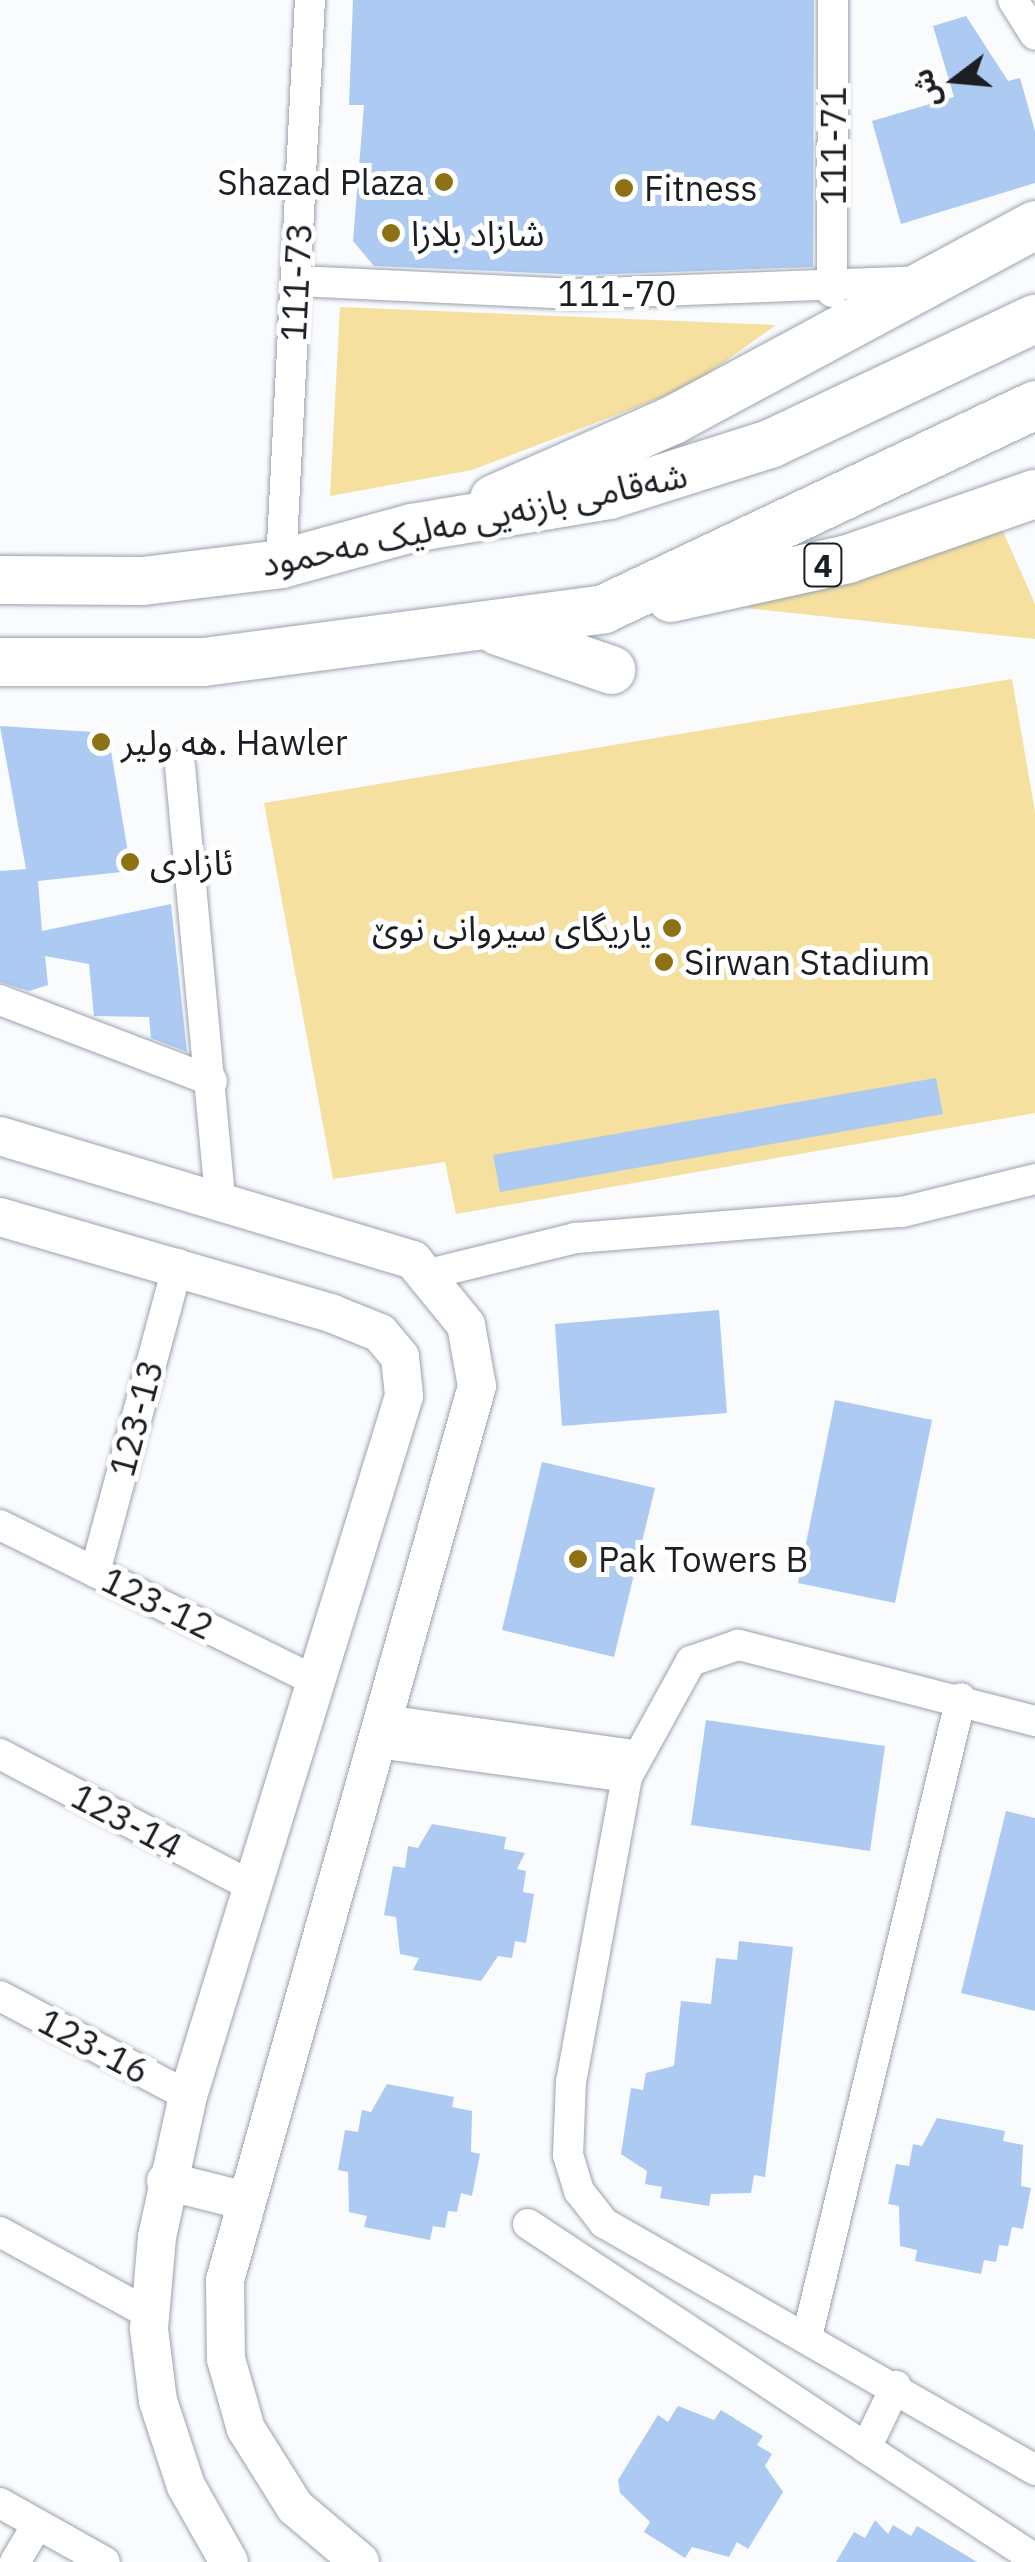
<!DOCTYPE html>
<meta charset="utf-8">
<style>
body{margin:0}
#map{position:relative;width:1035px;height:2562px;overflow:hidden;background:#f9fbfd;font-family:"IBM Plex Sans","Noto Sans Arabic",sans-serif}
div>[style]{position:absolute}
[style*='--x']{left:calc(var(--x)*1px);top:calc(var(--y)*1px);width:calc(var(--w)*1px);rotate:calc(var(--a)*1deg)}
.green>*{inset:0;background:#f5e0a0}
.building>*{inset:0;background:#accaf2}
.roads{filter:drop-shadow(0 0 2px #9aa2ad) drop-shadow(0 0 2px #9aa2ad)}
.minor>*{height:30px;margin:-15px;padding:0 15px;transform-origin:15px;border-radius:15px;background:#fff}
.tertiary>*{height:38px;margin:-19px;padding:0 19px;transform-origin:19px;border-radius:19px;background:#fff}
.trunk>*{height:48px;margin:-24px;padding:0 24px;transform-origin:24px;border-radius:24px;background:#fff}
.dots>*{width:28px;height:28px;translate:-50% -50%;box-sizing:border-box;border:5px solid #fff;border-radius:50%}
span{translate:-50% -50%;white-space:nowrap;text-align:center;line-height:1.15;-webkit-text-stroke:10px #fff;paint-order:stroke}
.shield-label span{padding:2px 8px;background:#fff;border:2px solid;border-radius:8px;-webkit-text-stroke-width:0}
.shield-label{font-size:32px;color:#1b1e22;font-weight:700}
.street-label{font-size:35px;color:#1b1e22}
.poi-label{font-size:35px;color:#1b1e22}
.right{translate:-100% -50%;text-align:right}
.left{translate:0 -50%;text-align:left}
.north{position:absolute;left:905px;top:30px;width:100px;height:100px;-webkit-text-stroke:8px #fff;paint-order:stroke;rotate:254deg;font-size:28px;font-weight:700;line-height:40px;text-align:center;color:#1b1e22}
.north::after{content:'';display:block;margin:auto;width:35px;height:45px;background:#1b1e22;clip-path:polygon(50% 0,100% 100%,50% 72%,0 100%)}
</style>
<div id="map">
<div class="green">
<div style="clip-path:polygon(340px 307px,776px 325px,689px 387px,472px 470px,330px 496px)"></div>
<div style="clip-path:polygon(998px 520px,1035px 604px,1035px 639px,718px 605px)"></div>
<div style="clip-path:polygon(1012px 679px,1035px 812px,1035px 1113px,456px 1214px,445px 1162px,333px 1179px,264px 803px)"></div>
</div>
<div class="building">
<div style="clip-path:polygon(353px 0,814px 0,813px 267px,586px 275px,374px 266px,353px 241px,364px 105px,349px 105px)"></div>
<div style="clip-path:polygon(966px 16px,1008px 81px,1020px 78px,1035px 131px,1035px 183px,901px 224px,872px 121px,954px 97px,933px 26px)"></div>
<div style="clip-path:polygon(0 726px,108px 733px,131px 871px,38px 881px,42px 931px,171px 904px,187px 1052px,151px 1038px,149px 1017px,94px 1016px,89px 964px,45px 956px,48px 985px,29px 991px,0 982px,0 871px,26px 869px)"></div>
<div style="clip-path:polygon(936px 1078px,943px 1114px,500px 1192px,493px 1155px)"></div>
<div style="clip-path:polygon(719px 1310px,727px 1413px,562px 1426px,555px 1324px)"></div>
<div style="clip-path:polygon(835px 1400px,932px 1420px,895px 1603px,798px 1583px)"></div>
<div style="clip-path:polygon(542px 1462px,655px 1488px,614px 1657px,502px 1630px)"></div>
<div style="clip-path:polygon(706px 1720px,885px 1746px,870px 1851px,691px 1825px)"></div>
<div style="clip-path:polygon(1006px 1811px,1035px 1818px,1035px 2011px,961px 1993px)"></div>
<div style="clip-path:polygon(432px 1824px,506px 1837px,504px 1849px,525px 1853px,517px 1869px,526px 1871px,523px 1892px,534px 1894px,526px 1943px,515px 1941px,512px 1958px,498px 1956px,481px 1981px,413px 1970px,419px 1958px,400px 1954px,396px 1917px,384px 1915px,393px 1866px,405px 1868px,408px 1846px,418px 1848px)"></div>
<div style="clip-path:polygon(739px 1941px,793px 1947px,765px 2177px,754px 2175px,751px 2193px,711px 2194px,709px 2206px,660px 2198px,662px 2187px,645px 2184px,647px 2171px,621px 2154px,631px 2088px,643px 2090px,646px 2073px,674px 2066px,681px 2001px,711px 2004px,716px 1958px,737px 1960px)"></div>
<div style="clip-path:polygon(387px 2084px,454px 2097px,452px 2107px,472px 2111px,471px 2152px,480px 2154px,472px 2196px,461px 2193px,457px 2212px,448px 2211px,445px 2228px,433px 2226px,430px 2240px,364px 2227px,367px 2216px,349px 2212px,348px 2172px,338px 2170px,345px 2130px,358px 2132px,362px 2110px,371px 2112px)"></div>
<div style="clip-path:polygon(937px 2118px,1005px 2131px,1003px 2141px,1023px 2145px,1021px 2186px,1031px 2188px,1023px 2229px,1012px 2227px,1008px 2246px,999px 2245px,996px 2262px,984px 2260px,981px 2274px,915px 2261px,917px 2250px,900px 2246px,899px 2206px,888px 2204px,896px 2164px,909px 2166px,913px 2144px,922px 2146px)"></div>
<div style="clip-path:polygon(678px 2406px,714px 2420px,721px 2410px,763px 2436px,757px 2445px,772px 2454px,765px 2466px,783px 2492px,748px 2549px,737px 2542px,729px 2557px,692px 2547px,685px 2558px,644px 2532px,650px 2522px,620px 2493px,618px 2480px,658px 2415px,668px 2422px)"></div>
<div style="clip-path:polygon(875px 2520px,888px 2534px,893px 2525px,911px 2536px,917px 2526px,977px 2562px,836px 2562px,854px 2532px,865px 2538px)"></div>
</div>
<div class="roads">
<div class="minor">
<div style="--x:1013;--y:0;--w:41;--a:57.8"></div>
<div style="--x:297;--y:281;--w:278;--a:2.7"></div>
<div style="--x:575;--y:294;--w:333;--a:-2.1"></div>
<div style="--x:832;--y:292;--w:292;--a:-89.8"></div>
<div style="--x:281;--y:564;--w:565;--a:-87.06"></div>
<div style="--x:180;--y:766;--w:437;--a:84.7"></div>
<div style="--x:0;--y:1000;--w:227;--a:20.9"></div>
<div style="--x:433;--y:1273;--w:147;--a:-13.8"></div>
<div style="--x:576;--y:1238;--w:327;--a:-4.6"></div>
<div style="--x:902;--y:1212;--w:137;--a:-13.9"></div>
<div style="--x:0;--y:1525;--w:352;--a:26.3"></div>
<div style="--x:95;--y:1572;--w:319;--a:-74.9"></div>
<div style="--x:384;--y:1720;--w:252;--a:8"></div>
<div style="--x:1035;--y:1721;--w:307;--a:-165.6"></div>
<div style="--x:738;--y:1645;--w:50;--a:161.2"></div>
<div style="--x:691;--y:1661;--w:132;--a:118.9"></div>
<div style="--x:627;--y:1777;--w:309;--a:100.4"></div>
<div style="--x:571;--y:2081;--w:74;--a:92.3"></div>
<div style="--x:568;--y:2155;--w:38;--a:73"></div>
<div style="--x:579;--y:2191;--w:41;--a:52"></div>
<div style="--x:604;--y:2223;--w:497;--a:29.8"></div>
<div style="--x:377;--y:1743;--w:252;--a:7.7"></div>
<div style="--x:0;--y:1754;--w:288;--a:27.7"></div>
<div style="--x:0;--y:1996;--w:213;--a:28"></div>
<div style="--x:528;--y:2224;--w:405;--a:33.5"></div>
<div style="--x:866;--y:2448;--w:69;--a:-64.2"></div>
<div style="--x:0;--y:2232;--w:171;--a:28.7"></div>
<div style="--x:807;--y:2337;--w:657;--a:-76.45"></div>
<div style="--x:866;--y:2448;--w:202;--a:33.3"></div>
<div style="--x:0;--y:2503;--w:120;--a:29.3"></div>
<div style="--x:15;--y:2562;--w:43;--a:-59.3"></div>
</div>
<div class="tertiary">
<div style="--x:0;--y:1136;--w:431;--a:16.7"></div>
<div style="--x:413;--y:1260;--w:84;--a:50.8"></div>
<div style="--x:466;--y:1325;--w:62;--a:79.8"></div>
<div style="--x:477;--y:1386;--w:929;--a:105.74"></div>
<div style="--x:225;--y:2280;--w:79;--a:89.3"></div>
<div style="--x:226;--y:2359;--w:73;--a:74.1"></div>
<div style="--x:246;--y:2429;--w:92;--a:57.9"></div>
<div style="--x:295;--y:2507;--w:85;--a:40.2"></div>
<div style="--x:0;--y:1217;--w:347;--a:16.2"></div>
<div style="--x:333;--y:1314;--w:51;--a:22"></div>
<div style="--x:380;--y:1333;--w:31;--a:50"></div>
<div style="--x:400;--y:1357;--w:39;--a:84"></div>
<div style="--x:404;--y:1396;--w:733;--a:107.15"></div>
<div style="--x:188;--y:2096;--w:144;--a:102.4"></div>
<div style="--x:157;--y:2237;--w:92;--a:95"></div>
<div style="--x:149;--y:2329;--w:73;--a:82.9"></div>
<div style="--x:158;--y:2401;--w:89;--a:71.8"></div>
<div style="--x:186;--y:2486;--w:87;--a:60.5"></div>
<div style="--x:166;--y:2181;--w:78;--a:14"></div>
</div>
<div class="trunk">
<div style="--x:494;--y:499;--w:196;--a:-23.8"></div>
<div style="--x:673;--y:420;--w:411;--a:-28.3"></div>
<div style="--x:0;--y:580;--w:143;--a:0.4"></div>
<div style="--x:143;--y:581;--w:139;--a:-7"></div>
<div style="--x:281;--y:564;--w:136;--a:-15.4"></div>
<div style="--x:412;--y:528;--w:200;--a:-9.5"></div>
<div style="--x:609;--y:495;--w:169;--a:-17.6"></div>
<div style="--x:770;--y:444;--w:293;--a:-25.3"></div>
<div style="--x:671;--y:598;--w:181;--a:-12.4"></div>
<div style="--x:848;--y:559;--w:198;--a:-19.2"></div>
<div style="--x:498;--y:631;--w:120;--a:19"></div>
<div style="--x:0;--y:662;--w:204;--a:0"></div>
<div style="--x:204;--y:662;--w:403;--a:-7.5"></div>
<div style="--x:604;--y:609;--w:477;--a:-25.3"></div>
</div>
</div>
<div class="dots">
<div style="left:444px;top:182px;background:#8c7215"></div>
<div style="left:624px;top:188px;background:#8c7215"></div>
<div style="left:391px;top:233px;background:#8c7215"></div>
<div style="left:101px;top:742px;background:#8c7215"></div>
<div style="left:130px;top:862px;background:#8c7215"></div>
<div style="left:672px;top:928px;background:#8c7215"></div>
<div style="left:664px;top:962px;background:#8c7215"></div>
<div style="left:578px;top:1559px;background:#8c7215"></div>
</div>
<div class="shield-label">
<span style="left:823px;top:565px">4</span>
</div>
<div class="street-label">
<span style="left:833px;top:146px;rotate:-90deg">111-71</span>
<span style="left:296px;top:282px;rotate:-87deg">111-73</span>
<span style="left:617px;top:293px">111-70</span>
<span style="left:474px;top:519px;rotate:-12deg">شەقامی بازنەیی مەلیک مەحمود</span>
<span style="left:136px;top:1418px;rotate:-75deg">123-13</span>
<span style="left:158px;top:1603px;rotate:26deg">123-12</span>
<span style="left:127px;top:1821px;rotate:28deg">123-14</span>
<span style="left:94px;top:2046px;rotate:28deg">123-16</span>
</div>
<div class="poi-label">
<span class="right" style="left:424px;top:182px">Shazad Plaza</span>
<span class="left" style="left:644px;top:188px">Fitness</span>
<span class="left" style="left:411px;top:233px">شازاد بلازا</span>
<span class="left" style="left:121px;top:742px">هه ولير. Hawler</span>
<span class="left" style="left:150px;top:862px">ئازادی</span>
<span class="right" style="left:652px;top:928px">یاریگای سیروانی نوێ</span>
<span class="left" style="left:684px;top:962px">Sirwan Stadium</span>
<span class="left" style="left:598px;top:1559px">Pak Towers B</span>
</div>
<div class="north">ش</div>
</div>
